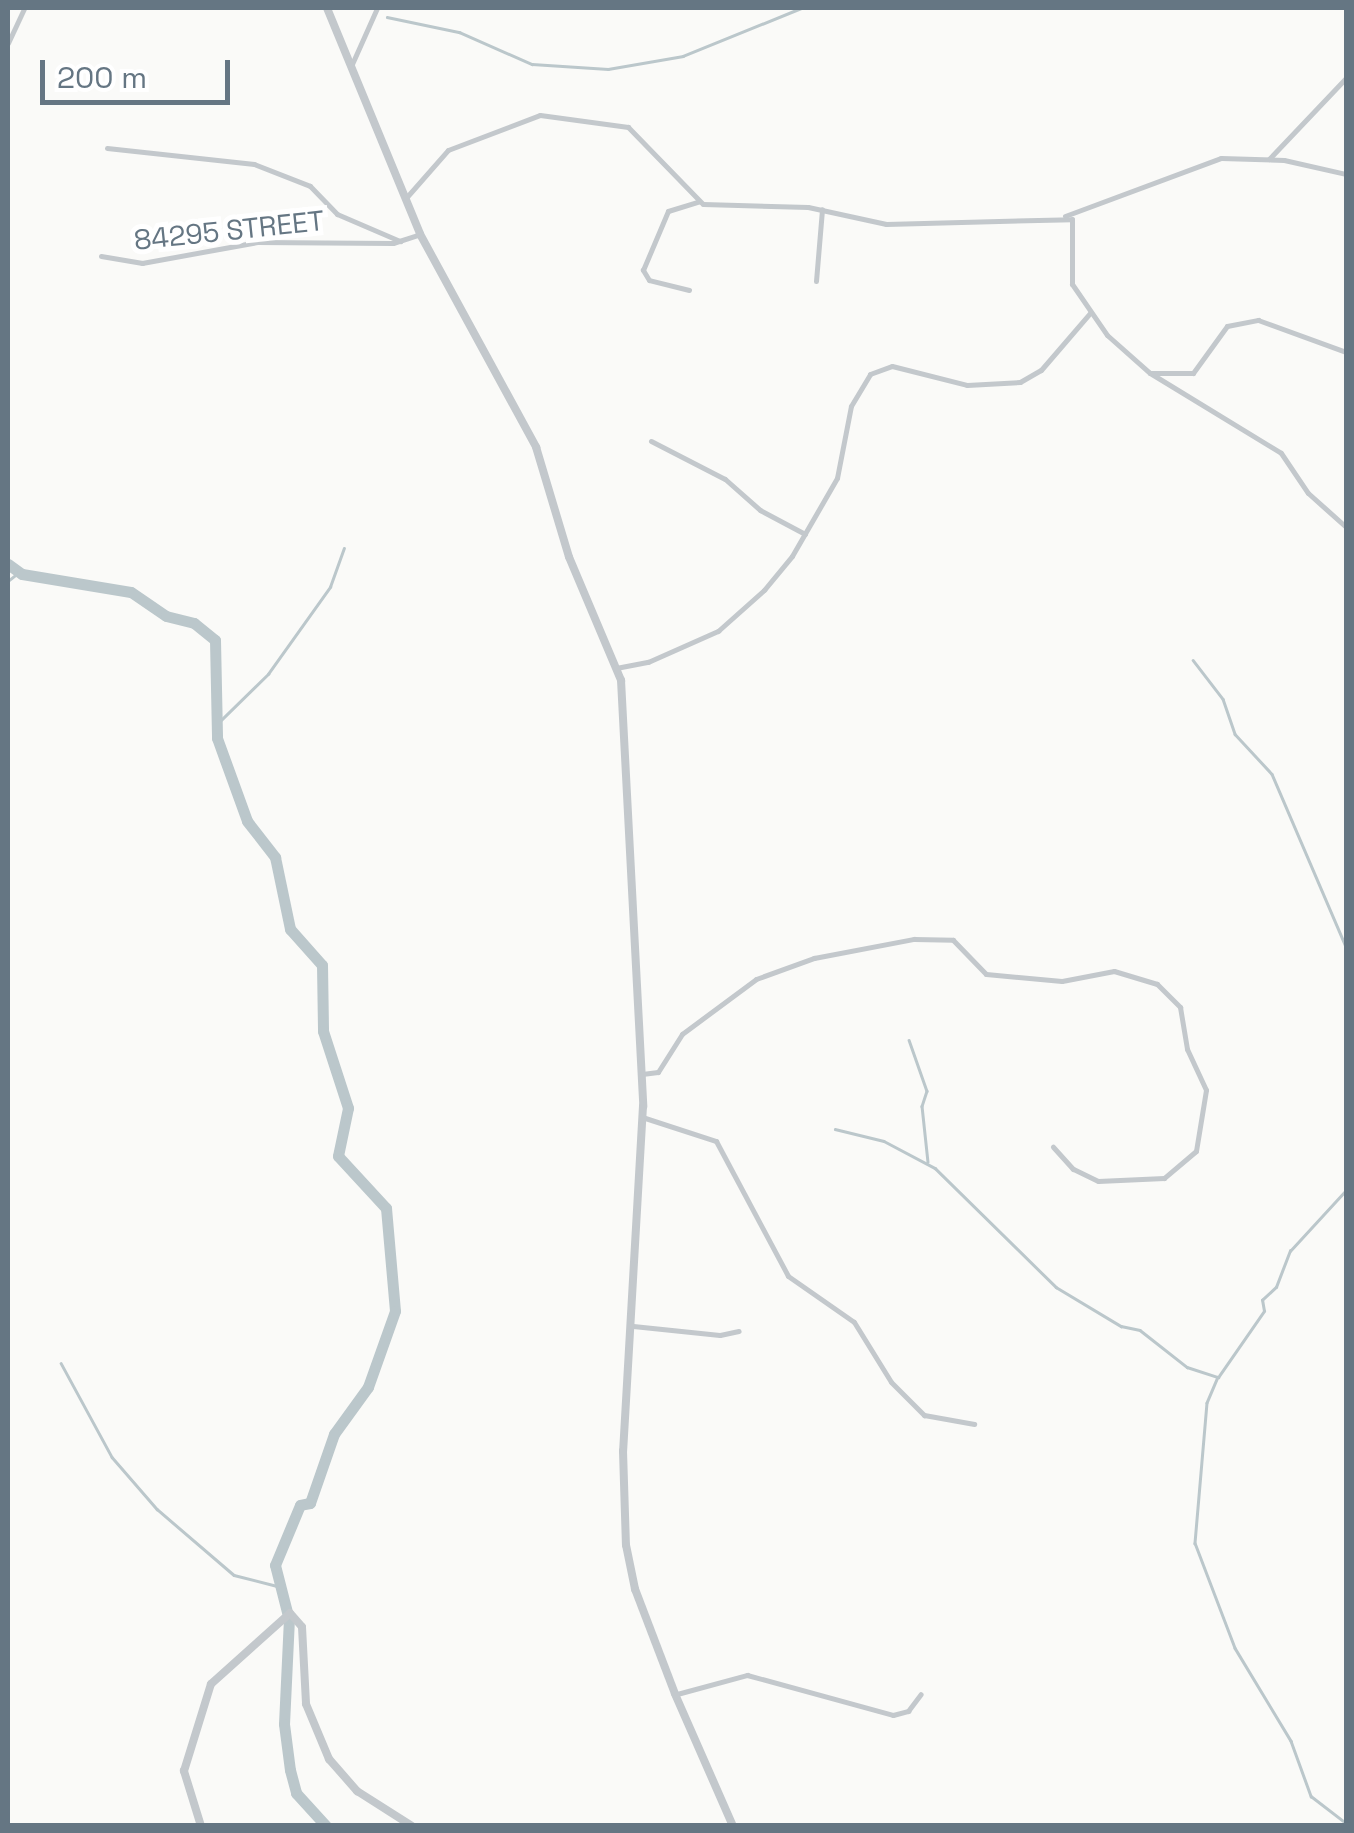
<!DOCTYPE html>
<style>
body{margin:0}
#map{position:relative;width:1354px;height:1833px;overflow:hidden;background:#fafaf8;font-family:"Space Grotesk",sans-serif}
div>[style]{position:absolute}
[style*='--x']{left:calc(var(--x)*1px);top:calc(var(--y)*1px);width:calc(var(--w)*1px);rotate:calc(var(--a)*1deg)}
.stream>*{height:2.5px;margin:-1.25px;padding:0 1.25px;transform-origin:1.25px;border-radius:1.25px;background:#bbc7cb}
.river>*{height:11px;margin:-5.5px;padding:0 5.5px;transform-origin:5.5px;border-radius:5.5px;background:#bbc7cb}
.minor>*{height:5px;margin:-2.5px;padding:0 2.5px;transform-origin:2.5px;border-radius:2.5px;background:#c3c8cc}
.tertiary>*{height:8px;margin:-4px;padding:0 4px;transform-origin:4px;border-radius:4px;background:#c3c8cc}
span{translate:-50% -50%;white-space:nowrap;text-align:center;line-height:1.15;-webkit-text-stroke:10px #fff;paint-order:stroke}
.street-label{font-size:28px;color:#657683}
.frame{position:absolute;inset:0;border:10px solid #657683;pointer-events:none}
.scale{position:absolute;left:40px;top:60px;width:190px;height:45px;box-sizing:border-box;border:5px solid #657683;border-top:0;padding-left:12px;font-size:30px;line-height:35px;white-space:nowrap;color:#657683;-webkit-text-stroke:8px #fff;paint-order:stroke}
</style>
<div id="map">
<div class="stream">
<div style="--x:387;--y:17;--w:74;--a:11.8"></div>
<div style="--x:459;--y:32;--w:80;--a:23.7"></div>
<div style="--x:532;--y:64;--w:76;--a:3.8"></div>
<div style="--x:608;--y:69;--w:76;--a:-9.8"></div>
<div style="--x:683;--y:56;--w:127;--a:-22.1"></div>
<div style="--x:8;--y:581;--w:14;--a:-39"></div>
<div style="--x:1193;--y:660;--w:49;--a:52.4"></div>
<div style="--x:1223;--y:699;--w:37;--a:71"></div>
<div style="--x:1235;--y:734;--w:54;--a:47.2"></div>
<div style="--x:1272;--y:774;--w:188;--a:66.8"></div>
<div style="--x:216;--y:725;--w:73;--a:-44.4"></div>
<div style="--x:268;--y:674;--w:107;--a:-54.5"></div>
<div style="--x:330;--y:587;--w:41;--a:-70.3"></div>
<div style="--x:909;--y:1040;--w:54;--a:70.6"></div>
<div style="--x:927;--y:1091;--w:16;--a:108"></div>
<div style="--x:922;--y:1106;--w:56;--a:83.9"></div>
<div style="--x:835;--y:1129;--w:50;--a:13.8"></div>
<div style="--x:884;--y:1141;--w:58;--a:27.9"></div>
<div style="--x:935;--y:1168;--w:170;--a:44.5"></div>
<div style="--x:1056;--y:1287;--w:76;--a:31"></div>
<div style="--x:1121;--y:1326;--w:19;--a:12"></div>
<div style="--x:1140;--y:1330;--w:60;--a:38.2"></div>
<div style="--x:1187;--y:1367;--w:33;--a:18"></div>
<div style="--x:1218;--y:1377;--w:28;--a:113"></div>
<div style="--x:1207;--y:1403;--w:141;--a:94.9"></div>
<div style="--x:1195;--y:1543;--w:112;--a:69.1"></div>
<div style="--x:1235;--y:1648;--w:109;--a:58.9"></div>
<div style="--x:1291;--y:1741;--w:59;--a:70"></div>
<div style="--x:1311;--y:1796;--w:44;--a:37.6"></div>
<div style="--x:61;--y:1363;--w:107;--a:61.5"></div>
<div style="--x:112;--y:1457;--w:69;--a:49.1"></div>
<div style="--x:157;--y:1509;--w:101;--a:40.6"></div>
<div style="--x:234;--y:1575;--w:44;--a:14.3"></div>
<div style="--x:1219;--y:1376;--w:79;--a:-55.3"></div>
<div style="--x:1264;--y:1311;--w:11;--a:-100"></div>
<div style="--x:1262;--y:1300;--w:19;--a:-43"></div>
<div style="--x:1276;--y:1287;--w:39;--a:-69"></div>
<div style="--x:1290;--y:1251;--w:83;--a:-47.4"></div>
</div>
<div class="river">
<div style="--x:8;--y:564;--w:17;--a:36"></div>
<div style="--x:22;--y:574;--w:110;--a:9.4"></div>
<div style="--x:131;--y:592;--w:42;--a:34.4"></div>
<div style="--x:166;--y:616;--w:29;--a:14"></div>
<div style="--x:194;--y:623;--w:27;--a:39"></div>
<div style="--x:215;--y:640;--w:98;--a:88.8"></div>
<div style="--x:217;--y:738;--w:88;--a:70.1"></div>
<div style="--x:247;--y:821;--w:46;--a:52.1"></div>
<div style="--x:275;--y:857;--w:74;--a:78.2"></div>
<div style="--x:290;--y:929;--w:48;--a:48.4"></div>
<div style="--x:322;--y:965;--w:66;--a:89.1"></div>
<div style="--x:323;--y:1031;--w:81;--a:72"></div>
<div style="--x:348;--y:1108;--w:49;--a:101.8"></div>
<div style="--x:338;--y:1156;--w:71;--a:47.3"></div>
<div style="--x:386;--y:1208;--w:103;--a:85"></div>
<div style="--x:395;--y:1311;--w:81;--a:109.6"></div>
<div style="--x:368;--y:1387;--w:58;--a:125.9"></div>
<div style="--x:334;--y:1434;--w:73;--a:109.2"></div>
<div style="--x:310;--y:1503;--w:10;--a:169"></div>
<div style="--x:300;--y:1505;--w:65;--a:112.6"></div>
<div style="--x:275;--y:1565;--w:49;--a:75.7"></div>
<div style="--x:289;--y:1618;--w:106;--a:92.7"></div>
<div style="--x:284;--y:1724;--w:46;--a:82.6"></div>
<div style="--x:290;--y:1770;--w:24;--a:75"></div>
<div style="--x:296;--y:1793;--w:45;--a:47.7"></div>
</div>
<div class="minor">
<div style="--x:8;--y:43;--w:38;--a:-65"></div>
<div style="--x:352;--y:64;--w:61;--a:-65.9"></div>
<div style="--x:107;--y:148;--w:148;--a:6.2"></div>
<div style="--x:254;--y:164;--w:60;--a:21.4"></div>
<div style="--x:310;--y:186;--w:39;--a:46"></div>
<div style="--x:337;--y:214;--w:69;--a:23.2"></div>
<div style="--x:1269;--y:159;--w:112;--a:-46.5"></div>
<div style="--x:405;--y:199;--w:65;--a:-48.7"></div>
<div style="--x:448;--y:150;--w:98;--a:-20.8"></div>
<div style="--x:540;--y:115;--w:89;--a:7.8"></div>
<div style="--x:628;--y:127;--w:107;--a:45.8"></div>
<div style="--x:703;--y:204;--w:105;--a:1.6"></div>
<div style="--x:808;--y:207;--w:80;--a:12.3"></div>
<div style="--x:886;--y:224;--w:186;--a:-1.5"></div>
<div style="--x:1072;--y:219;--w:65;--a:90"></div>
<div style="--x:1072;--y:284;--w:62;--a:55.5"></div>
<div style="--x:1107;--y:335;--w:57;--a:41.5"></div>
<div style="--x:1150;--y:373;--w:153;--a:31.4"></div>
<div style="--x:1281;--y:453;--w:48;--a:56"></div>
<div style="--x:1308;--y:493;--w:51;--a:41.8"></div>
<div style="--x:1065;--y:216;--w:166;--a:-20.4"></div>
<div style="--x:1221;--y:158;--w:63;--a:1.8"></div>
<div style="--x:1284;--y:160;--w:64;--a:12.7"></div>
<div style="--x:101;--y:256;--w:42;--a:9.7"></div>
<div style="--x:142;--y:263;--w:117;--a:-10.3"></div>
<div style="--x:257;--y:242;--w:136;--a:0.4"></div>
<div style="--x:393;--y:243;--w:28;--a:-18"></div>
<div style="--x:816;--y:281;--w:72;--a:-85.2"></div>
<div style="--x:689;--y:290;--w:41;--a:-166"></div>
<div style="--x:649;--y:280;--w:12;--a:-121"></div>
<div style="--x:643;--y:270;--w:64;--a:-67"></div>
<div style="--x:668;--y:211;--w:31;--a:-17"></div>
<div style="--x:1150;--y:373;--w:43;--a:0"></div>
<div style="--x:1193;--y:373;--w:58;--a:-54.1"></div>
<div style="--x:1227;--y:326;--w:32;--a:-11"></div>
<div style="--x:1258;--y:320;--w:94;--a:20"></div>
<div style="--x:651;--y:441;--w:83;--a:27.2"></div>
<div style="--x:725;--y:479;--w:47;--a:41.5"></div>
<div style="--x:760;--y:510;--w:51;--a:28.1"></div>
<div style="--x:616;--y:668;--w:33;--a:-11"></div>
<div style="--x:648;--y:662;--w:77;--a:-23.9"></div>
<div style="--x:718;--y:631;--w:62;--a:-41.7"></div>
<div style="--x:764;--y:590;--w:44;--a:-50.5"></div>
<div style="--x:792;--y:556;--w:90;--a:-60"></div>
<div style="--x:837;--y:478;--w:73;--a:-79"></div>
<div style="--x:851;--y:406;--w:37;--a:-59"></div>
<div style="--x:870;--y:374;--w:23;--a:-20"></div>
<div style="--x:892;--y:366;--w:77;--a:14.2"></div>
<div style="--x:967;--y:385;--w:53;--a:-3.2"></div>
<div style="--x:1020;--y:382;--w:24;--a:-30"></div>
<div style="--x:1041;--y:370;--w:75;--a:-49.3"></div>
<div style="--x:642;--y:1074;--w:16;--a:-7"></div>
<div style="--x:658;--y:1072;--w:45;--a:-57.7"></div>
<div style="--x:682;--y:1034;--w:92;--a:-36.6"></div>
<div style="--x:756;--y:979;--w:62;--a:-19.9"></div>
<div style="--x:814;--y:958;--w:102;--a:-10.8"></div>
<div style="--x:914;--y:939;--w:39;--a:1"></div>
<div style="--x:953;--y:940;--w:47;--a:45.9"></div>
<div style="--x:986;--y:974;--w:76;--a:5.3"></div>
<div style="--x:1062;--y:981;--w:53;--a:-10.9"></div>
<div style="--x:1114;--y:971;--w:45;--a:16.8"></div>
<div style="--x:1157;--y:984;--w:33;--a:45"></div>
<div style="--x:1180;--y:1007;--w:43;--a:80.5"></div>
<div style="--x:1187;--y:1049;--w:45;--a:65.1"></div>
<div style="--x:1206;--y:1090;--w:62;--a:99.3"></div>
<div style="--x:1196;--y:1151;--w:42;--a:139.8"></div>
<div style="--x:1164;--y:1178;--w:66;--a:177.4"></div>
<div style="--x:1098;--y:1181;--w:28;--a:-154"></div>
<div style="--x:1073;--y:1169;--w:30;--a:-132"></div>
<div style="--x:642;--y:1117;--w:78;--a:18"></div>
<div style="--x:716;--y:1141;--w:153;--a:61.9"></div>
<div style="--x:788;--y:1276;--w:80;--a:34.9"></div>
<div style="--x:854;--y:1322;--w:70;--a:58.3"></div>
<div style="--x:891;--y:1382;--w:47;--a:45"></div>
<div style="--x:924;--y:1415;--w:51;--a:10.2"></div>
<div style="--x:633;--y:1326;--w:87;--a:5.9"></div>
<div style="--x:720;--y:1335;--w:19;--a:-12"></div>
<div style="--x:677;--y:1694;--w:73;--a:-15.2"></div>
<div style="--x:747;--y:1675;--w:151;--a:15.3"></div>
<div style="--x:893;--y:1715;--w:16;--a:-15"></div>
<div style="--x:908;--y:1711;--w:21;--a:-53"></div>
</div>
<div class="tertiary">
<div style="--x:327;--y:8;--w:244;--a:67.6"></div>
<div style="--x:420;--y:234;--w:243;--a:61.4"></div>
<div style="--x:536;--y:447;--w:115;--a:73.3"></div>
<div style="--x:569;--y:557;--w:134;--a:67.1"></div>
<div style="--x:621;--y:680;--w:427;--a:87"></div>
<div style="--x:643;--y:1106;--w:346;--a:93.3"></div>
<div style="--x:623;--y:1451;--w:94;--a:88.2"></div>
<div style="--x:626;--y:1545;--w:45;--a:78.4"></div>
<div style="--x:635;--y:1589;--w:112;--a:69.1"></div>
<div style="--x:675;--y:1694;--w:144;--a:66.3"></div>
<div style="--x:201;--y:1826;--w:58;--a:-107.2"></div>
<div style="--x:184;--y:1771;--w:91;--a:-72.8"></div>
<div style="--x:211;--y:1684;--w:106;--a:-41.9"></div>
<div style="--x:290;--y:1613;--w:18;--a:49"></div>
<div style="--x:302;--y:1627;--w:77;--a:87"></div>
<div style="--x:306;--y:1704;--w:60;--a:67.3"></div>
<div style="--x:329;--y:1759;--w:43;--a:48.8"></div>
<div style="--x:357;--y:1791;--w:65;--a:32.5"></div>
</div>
<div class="street-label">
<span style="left:229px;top:230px;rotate:-6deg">84295 STREET</span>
</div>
<div class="frame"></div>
<div class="scale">200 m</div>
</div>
